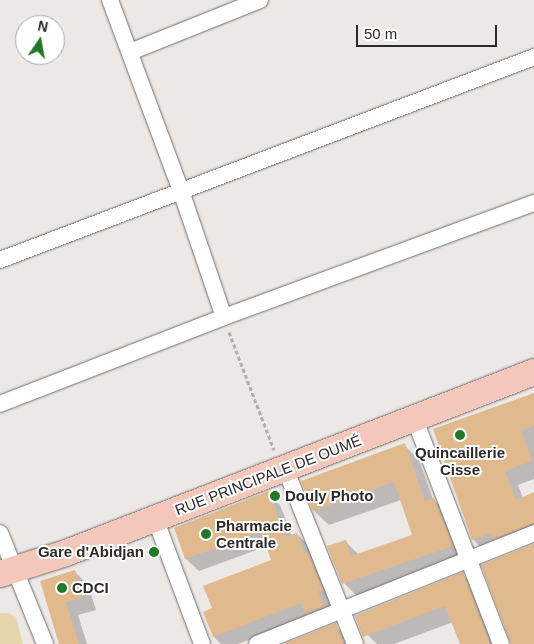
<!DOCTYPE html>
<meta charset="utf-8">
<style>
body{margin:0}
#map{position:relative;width:534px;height:644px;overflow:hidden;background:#ece8e6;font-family:Helvetica,sans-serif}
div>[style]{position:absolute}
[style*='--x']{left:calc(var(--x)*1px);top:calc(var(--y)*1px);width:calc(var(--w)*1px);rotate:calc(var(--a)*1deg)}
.green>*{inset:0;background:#e6d6ac}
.shadow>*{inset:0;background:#0003}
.building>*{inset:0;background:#e0ba8c}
.path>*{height:3px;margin-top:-1.5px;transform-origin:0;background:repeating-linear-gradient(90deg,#b0adab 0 4px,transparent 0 6.5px)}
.roads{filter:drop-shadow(0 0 1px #716e6c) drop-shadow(0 0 1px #716e6c)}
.minor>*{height:16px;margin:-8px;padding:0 8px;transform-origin:8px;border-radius:8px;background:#fff}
.primary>*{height:26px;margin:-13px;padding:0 13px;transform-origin:13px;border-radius:13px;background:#f4c7bb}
.dots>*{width:14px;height:14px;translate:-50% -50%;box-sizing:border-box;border:2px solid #fff;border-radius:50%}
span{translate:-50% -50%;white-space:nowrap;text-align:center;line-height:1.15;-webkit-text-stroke:4px #fff;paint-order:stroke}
.poi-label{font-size:15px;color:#2c2a29;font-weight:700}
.left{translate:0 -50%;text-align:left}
.right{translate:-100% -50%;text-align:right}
.street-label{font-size:15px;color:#2c2a29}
.north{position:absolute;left:15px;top:15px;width:50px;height:50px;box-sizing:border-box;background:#fff;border:1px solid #abaaa9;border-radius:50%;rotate:12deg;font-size:14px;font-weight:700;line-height:20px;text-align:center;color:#2c2a29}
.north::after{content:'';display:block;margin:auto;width:18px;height:22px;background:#1f7927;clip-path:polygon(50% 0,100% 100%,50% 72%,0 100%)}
.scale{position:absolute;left:356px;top:25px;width:141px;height:22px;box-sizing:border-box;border:2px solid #2c2a29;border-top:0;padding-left:6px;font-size:15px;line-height:18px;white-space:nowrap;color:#2c2a29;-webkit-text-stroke:4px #fff;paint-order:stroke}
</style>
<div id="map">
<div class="green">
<div style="clip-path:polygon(0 613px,8px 613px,16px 617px,23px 644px,0 644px)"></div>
</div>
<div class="shadow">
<div style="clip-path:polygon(534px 394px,534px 479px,518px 485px,523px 498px,534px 494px,534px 542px,486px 553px,473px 539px)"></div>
<div style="clip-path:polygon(404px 445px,419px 460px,433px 499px,449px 514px,467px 561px,358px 597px,343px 582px,346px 542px,359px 555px,414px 536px,401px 500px,329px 525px,314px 511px)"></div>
<div style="clip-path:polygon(268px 493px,280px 505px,292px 536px,297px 534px,309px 546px,334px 602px,330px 603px,335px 619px,309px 617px,238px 644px,221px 644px,214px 637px,206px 617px,273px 560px,268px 546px,199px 571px,186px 559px,176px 529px)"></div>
<div style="clip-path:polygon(75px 572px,88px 585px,96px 610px,78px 615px,87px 644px,60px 644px,41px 582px)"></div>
<div style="clip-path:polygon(462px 574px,476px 587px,498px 644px,462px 644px,453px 622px,394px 644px,377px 644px,368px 635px,360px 615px)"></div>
<div style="clip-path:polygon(335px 625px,347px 637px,350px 644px,286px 644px)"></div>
</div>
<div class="building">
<div style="clip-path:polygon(534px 393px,534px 426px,521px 430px,532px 461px,505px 471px,516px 500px,534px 492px,534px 523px,493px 539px,491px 533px,472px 540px,433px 429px)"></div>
<div style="clip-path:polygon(405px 443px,425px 501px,434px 498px,453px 546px,342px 584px,327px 546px,346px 540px,351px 556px,412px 535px,394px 482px,313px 511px,301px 481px)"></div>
<div style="clip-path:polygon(269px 491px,285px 537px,297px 533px,304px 553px,308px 552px,323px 590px,318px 591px,324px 606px,305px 614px,301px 603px,213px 637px,203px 612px,212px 608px,203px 586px,271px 560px,261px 532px,185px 559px,174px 528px)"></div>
<div style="clip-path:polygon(534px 544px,534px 644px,511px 644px,481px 565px)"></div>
<div style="clip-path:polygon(75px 570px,83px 597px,66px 602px,79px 644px,59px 644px,40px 581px)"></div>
<div style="clip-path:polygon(463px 572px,490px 644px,460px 644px,445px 606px,363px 637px,355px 616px)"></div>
<div style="clip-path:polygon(336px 623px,344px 644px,284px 644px)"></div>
</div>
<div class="path">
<div style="--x:229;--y:332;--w:126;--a:69.1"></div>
</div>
<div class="roads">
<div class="minor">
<div style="--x:110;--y:0;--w:204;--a:69.6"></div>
<div style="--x:181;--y:191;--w:133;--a:71.2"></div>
<div style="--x:130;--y:52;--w:140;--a:-21.8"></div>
<div style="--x:0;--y:260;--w:571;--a:-20.81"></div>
<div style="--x:0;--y:404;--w:240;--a:-21.2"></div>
<div style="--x:224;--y:317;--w:330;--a:-20.2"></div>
<div style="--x:415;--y:420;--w:240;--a:69"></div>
<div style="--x:285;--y:468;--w:189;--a:68.3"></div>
<div style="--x:155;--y:518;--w:134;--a:69.5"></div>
<div style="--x:0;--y:533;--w:120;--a:67.9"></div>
<div style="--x:257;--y:644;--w:298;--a:-21.8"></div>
</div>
<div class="primary">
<div style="--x:0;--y:574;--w:69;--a:-17.7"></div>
<div style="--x:66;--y:553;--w:502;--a:-21.14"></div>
</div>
</div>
<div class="dots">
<div style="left:460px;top:435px;background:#1f7927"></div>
<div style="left:275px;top:496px;background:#1f7927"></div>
<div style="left:206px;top:534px;background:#1f7927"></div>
<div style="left:154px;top:552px;background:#1f7927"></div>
<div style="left:62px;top:588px;background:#1f7927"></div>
</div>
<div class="poi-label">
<span style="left:460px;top:461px">Quincaillerie<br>Cisse</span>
<span class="left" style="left:285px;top:496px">Douly Photo</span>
<span class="left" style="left:216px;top:534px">Pharmacie<br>Centrale</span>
<span class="right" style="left:144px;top:552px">Gare d'Abidjan</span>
<span class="left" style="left:72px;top:588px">CDCI</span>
</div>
<div class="street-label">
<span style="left:268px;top:475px;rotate:-21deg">RUE PRINCIPALE DE OUMÉ</span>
</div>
<div class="north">N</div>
<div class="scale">50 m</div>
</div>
